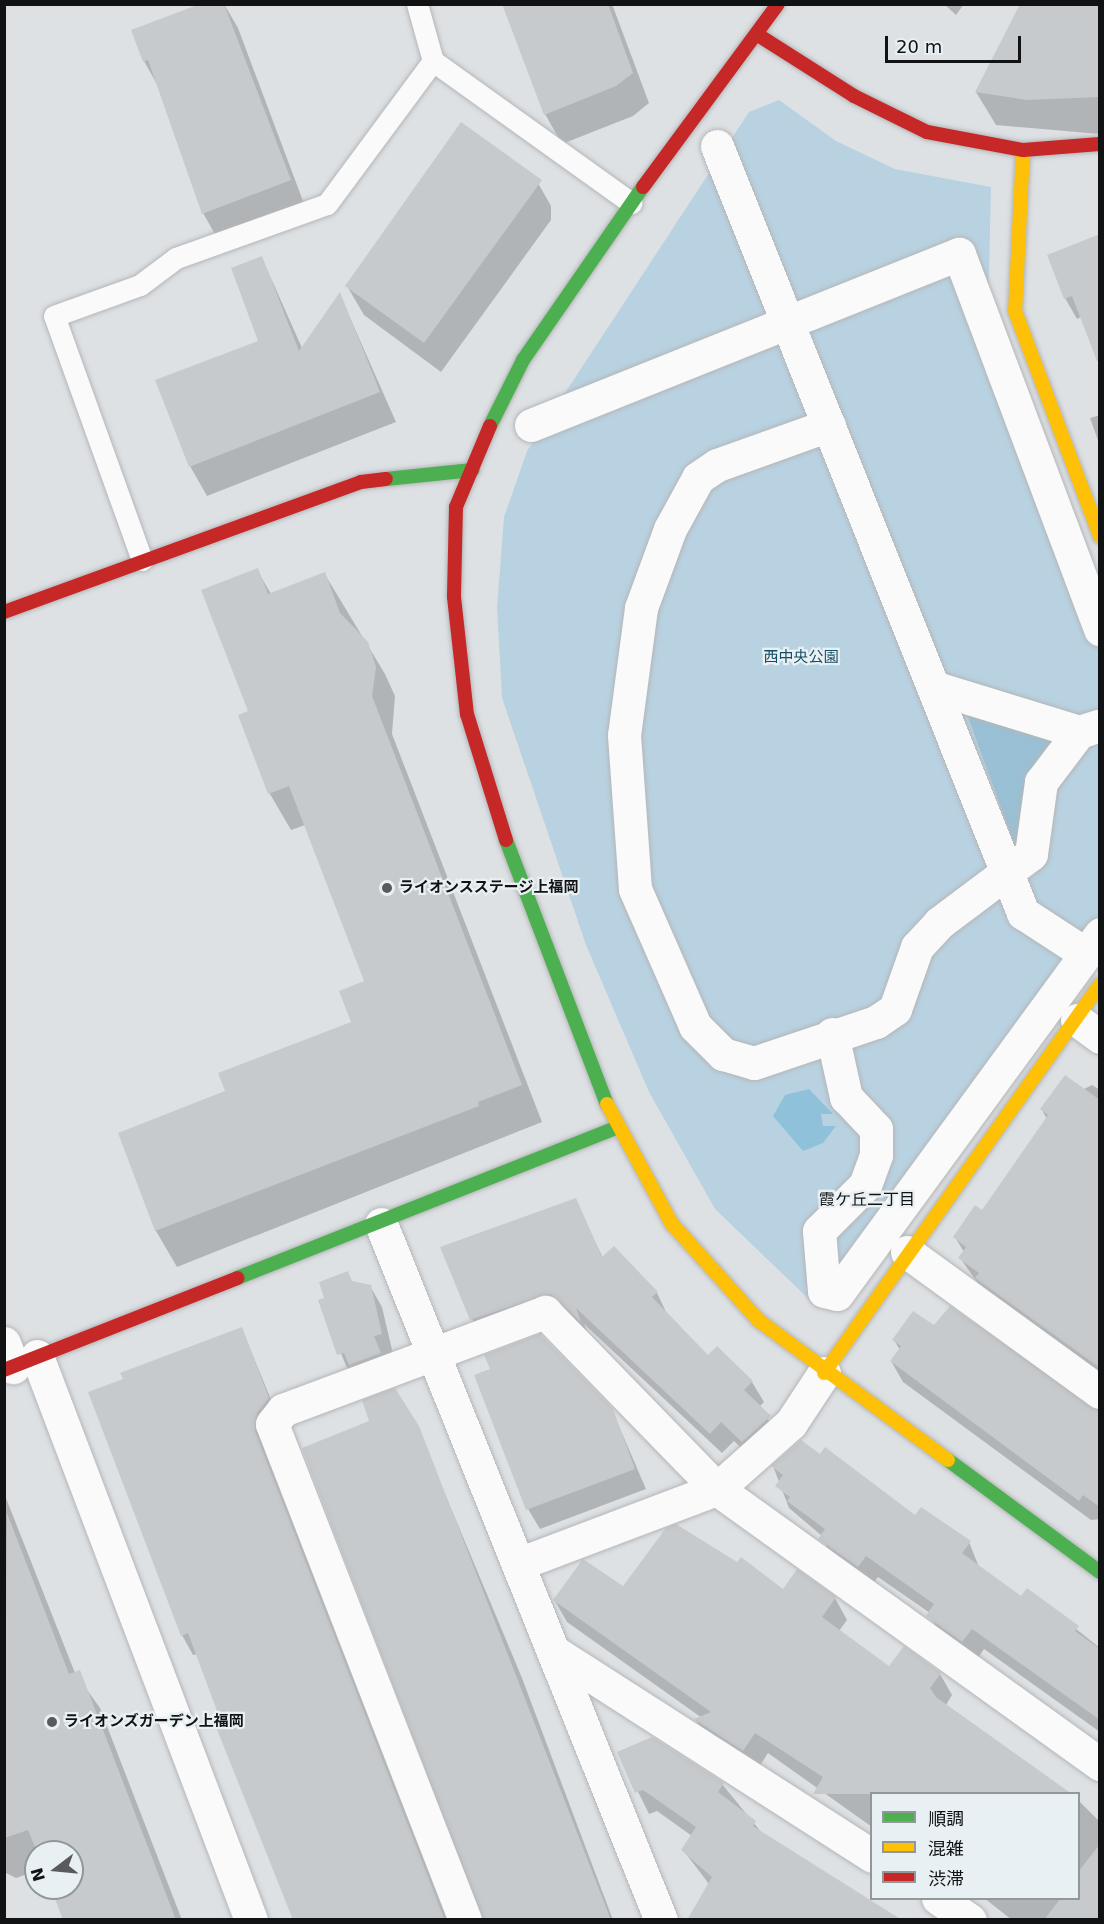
<!DOCTYPE html>
<meta charset="utf-8">
<style>
body{margin:0}
#map{position:relative;width:1104px;height:1924px;overflow:hidden;background:#dee1e4;font-family:"DejaVu Sans","Noto Sans JP",sans-serif}
div>[style]{position:absolute}
[style*='--x']{left:calc(var(--x)*1px);top:calc(var(--y)*1px);width:calc(var(--w)*1px);rotate:calc(var(--a)*1deg)}
.green>*{inset:0;background:#b9d2e1}
.forest>*{inset:0;background:#99c0d5}
.water>*{inset:0;background:#8fc1db}
.shadow>*{inset:0;background:#0003}
.building>*{inset:0;background:#c7cacc}
.roads{filter:drop-shadow(0 0 2px #b4b6b8) drop-shadow(0 0 2px #b4b6b8)}
.lane>*{height:21px;margin:-10.5px;padding:0 10.5px;transform-origin:10.5px;border-radius:10.5px;background:#fafafb}
.street>*{height:33px;margin:-16.5px;padding:0 16.5px;transform-origin:16.5px;border-radius:16.5px;background:#fafafb}
.fast>*{height:14px;margin:-7px;padding:0 7px;transform-origin:7px;border-radius:7px;background:#4caf50}
.slow>*{height:14px;margin:-7px;padding:0 7px;transform-origin:7px;border-radius:7px;background:#ffc107}
.jam>*{height:14px;margin:-7px;padding:0 7px;transform-origin:7px;border-radius:7px;background:#c62828}
.dots>*{width:16px;height:16px;translate:-50% -50%;box-sizing:border-box;border:3px solid #e9f0f3;border-radius:50%}
span{translate:-50% -50%;white-space:nowrap;text-align:center;line-height:1.15;-webkit-text-stroke:4.5px #e9f0f3;paint-order:stroke}
.park-label{font-size:15px;color:#144d65}
.poi-label{font-size:15px;color:#101214;font-weight:700}
.left{translate:0 -50%;text-align:left}
.neighbourhood-label{font-size:16px;color:#101214}
.frame{position:absolute;inset:0;border:6px solid #101214;pointer-events:none}
.legend{position:absolute;left:870px;top:1792px;width:210px;height:108px;box-sizing:border-box;background:#e9f0f3;border:2px solid #92979a;margin:0;padding:8px 10px;list-style:none;font-size:18px;color:#101214}
.legend li{display:flex;align-items:center;gap:12px;height:30px}
.legend b{width:30px;border:2px solid #92979a}
.north{position:absolute;left:24px;top:1840px;width:60px;height:60px;box-sizing:border-box;background:#e9f0f3;border:2px solid #92979a;border-radius:50%;rotate:254deg;font-size:16px;font-weight:700;line-height:24px;text-align:center;color:#101214}
.north::after{content:'';display:block;margin:auto;width:21px;height:27px;background:#585a5d;clip-path:polygon(50% 0,100% 100%,50% 72%,0 100%)}
.scale{position:absolute;left:885px;top:36px;width:136px;height:27px;box-sizing:border-box;border:3px solid #101214;border-top:0;padding-left:8px;font-size:18px;line-height:21px;white-space:nowrap;color:#101214;-webkit-text-stroke:4px #e9f0f3;paint-order:stroke}
</style>
<div id="map">
<div class="green">
<div style="clip-path:polygon(779px 100px,836px 141px,895px 169px,991px 187px,988px 319px,1099px 604px,1099px 952px,848px 1305px,816px 1306px,715px 1209px,649px 1092px,586px 945px,502px 698px,497px 607px,504px 517px,527px 451px,749px 112px)"></div>
</div>
<div class="forest">
<div style="clip-path:polygon(967px 714px,1064px 737px,1025px 838px,1014px 843px)"></div>
</div>
<div class="water">
<div style="clip-path:polygon(809px 1089px,833px 1114px,821px 1114px,823px 1126px,836px 1126px,823px 1143px,803px 1151px,773px 1116px,785px 1095px)"></div>
</div>
<div class="shadow">
<div style="clip-path:polygon(204px 4px,224px 4px,238px 28px,306px 209px,220px 243px,203px 213px,158px 86px,144px 61px)"></div>
<div style="clip-path:polygon(504px 4px,612px 4px,649px 103px,633px 116px,562px 144px,545px 114px)"></div>
<div style="clip-path:polygon(944px 4px,964px 4px,956px 15px)"></div>
<div style="clip-path:polygon(1100px 4px,1100px 134px,996px 125px,976px 92px)"></div>
<div style="clip-path:polygon(534px 176px,551px 206px,551px 220px,441px 372px,364px 315px,347px 286px)"></div>
<div style="clip-path:polygon(1100px 236px,1100px 364px,1081px 317px,1077px 319px,1065px 298px)"></div>
<div style="clip-path:polygon(262px 258px,302px 348px,340px 295px,396px 422px,207px 496px,190px 466px,260px 342px)"></div>
<div style="clip-path:polygon(1100px 415px,1100px 446px,1090px 418px)"></div>
<div style="clip-path:polygon(257px 570px,271px 594px,324px 573px,385px 674px,395px 696px,392px 734px,542px 1122px,177px 1267px,156px 1231px,120px 1134px,226px 1092px,353px 1023px,366px 982px,305px 825px,291px 830px,270px 794px,240px 716px,250px 712px)"></div>
<div style="clip-path:polygon(1092px 1085px,1100px 1090px,1100px 1379px,989px 1299px,960px 1258px,964px 1252px,955px 1237px,982px 1212px,1047px 1119px,1042px 1110px)"></div>
<div style="clip-path:polygon(575px 1200px,603px 1258px,657px 1293px,667px 1314px,708px 1357px,752px 1382px,764px 1402px,759px 1407px,781px 1437px,755px 1461px,734px 1441px,722px 1453px,584px 1324px,590px 1338px,571px 1319px,484px 1340px,472px 1319px)"></div>
<div style="clip-path:polygon(353px 1283px,370px 1286px,382px 1307px,393px 1354px,350px 1375px,319px 1301px)"></div>
<div style="clip-path:polygon(934px 1328px,1100px 1410px,1100px 1519px,1091px 1520px,903px 1382px,891px 1361px,900px 1350px,894px 1340px)"></div>
<div style="clip-path:polygon(242px 1329px,279px 1419px,268px 1434px,265px 1452px,447px 1920px,308px 1920px,198px 1654px,193px 1655px,182px 1635px)"></div>
<div style="clip-path:polygon(612px 1410px,646px 1489px,540px 1529px,528px 1509px)"></div>
<div style="clip-path:polygon(417px 1427px,522px 1678px,613px 1920px,608px 1920px)"></div>
<div style="clip-path:polygon(773px 1466px,969px 1542px,979px 1567px,1021px 1598px,1027px 1590px,1100px 1648px,1100px 1732px,984px 1649px,975px 1662px,940px 1637px,930px 1613px,878px 1577px,870px 1587px,833px 1560px,822px 1536px,789px 1508px)"></div>
<div style="clip-path:polygon(4px 1493px,75px 1673px,100px 1708px,182px 1920px,65px 1920px,52px 1888px,72px 1888px,72px 1852px,36px 1852px,36px 1871px,16px 1878px,4px 1872px)"></div>
<div style="clip-path:polygon(623px 1588px,783px 1591px,835px 1598px,847px 1620px,839px 1631px,889px 1668px,940px 1674px,952px 1695px,946px 1705px,1070px 1794px,872px 1794px,872px 1827px,768px 1753px,756px 1772px,708px 1741px,696px 1720px,702px 1718px,567px 1622px,555px 1601px)"></div>
<div style="clip-path:polygon(619px 1753px,722px 1784px,762px 1833px,709px 1884px,683px 1850px,692px 1836px,657px 1811px,649px 1814px)"></div>
<div style="clip-path:polygon(1078px 1800px,1100px 1822px,1100px 1920px,1012px 1920px,984px 1898px,1078px 1898px)"></div>
</div>
<div class="building">
<div style="clip-path:polygon(200px 4px,224px 4px,291px 180px,202px 214px,148px 60px,143px 62px,131px 30px)"></div>
<div style="clip-path:polygon(502px 4px,608px 4px,633px 73px,616px 86px,544px 115px)"></div>
<div style="clip-path:polygon(1020px 4px,1100px 4px,1100px 97px,1027px 100px,975px 92px)"></div>
<div style="clip-path:polygon(461px 122px,542px 180px,424px 343px,345px 286px)"></div>
<div style="clip-path:polygon(1100px 234px,1100px 361px,1097px 361px,1072px 296px,1064px 299px,1047px 255px)"></div>
<div style="clip-path:polygon(262px 256px,299px 351px,340px 292px,380px 392px,189px 467px,155px 380px,258px 341px,231px 268px)"></div>
<div style="clip-path:polygon(258px 568px,268px 594px,325px 572px,340px 613px,368px 642px,376px 667px,372px 696px,522px 1085px,478px 1102px,479px 1106px,155px 1231px,118px 1133px,225px 1091px,218px 1073px,351px 1022px,339px 991px,364px 981px,289px 786px,268px 794px,238px 715px,248px 711px,201px 590px)"></div>
<div style="clip-path:polygon(1065px 1075px,1100px 1100px,1100px 1368px,975px 1278px,979px 1273px,958px 1258px,966px 1247px,953px 1237px,975px 1205px,982px 1210px,1048px 1115px,1040px 1109px)"></div>
<div style="clip-path:polygon(576px 1198px,602px 1257px,614px 1246px,658px 1292px,652px 1297px,708px 1355px,717px 1346px,753px 1381px,744px 1390px,771px 1416px,742px 1442px,721px 1422px,710px 1434px,576px 1308px,581px 1322px,550px 1294px,470px 1320px,440px 1247px)"></div>
<div style="clip-path:polygon(348px 1271px,352px 1281px,371px 1285px,382px 1334px,374px 1336px,381px 1353px,349px 1365px,344px 1353px,337px 1355px,318px 1300px,324px 1298px,319px 1282px)"></div>
<div style="clip-path:polygon(950px 1306px,1100px 1410px,1100px 1507px,1083px 1495px,1079px 1501px,890px 1361px,901px 1346px,892px 1340px,913px 1311px,934px 1325px)"></div>
<div style="clip-path:polygon(242px 1327px,269px 1398px,257px 1413px,255px 1431px,445px 1920px,293px 1920px,214px 1722px,220px 1719px,188px 1633px,181px 1636px,88px 1392px,123px 1379px,120px 1373px)"></div>
<div style="clip-path:polygon(540px 1334px,613px 1409px,635px 1469px,526px 1510px,474px 1375px,490px 1369px,484px 1355px)"></div>
<div style="clip-path:polygon(395px 1388px,419px 1426px,611px 1920px,483px 1920px,302px 1448px,369px 1421px,362px 1400px)"></div>
<div style="clip-path:polygon(801px 1440px,820px 1454px,825px 1447px,915px 1515px,921px 1507px,971px 1541px,962px 1553px,1021px 1596px,1027px 1588px,1079px 1626px,1075px 1631px,1100px 1649px,1100px 1720px,972px 1629px,962px 1642px,926px 1616px,934px 1604px,866px 1556px,858px 1567px,818px 1539px,825px 1529px,787px 1501px,790px 1497px,775px 1486px,783px 1475px,771px 1466px)"></div>
<div style="clip-path:polygon(7px 1513px,69px 1674px,80px 1670px,176px 1920px,63px 1920px,51px 1888px,72px 1888px,72px 1852px,37px 1852px,28px 1830px,4px 1838px)"></div>
<div style="clip-path:polygon(676px 1524px,737px 1562px,741px 1557px,783px 1589px,797px 1569px,836px 1597px,822px 1617px,889px 1666px,904px 1646px,941px 1673px,930px 1688px,936px 1697px,1072px 1794px,813px 1794px,823px 1777px,755px 1733px,743px 1751px,694px 1719px,711px 1712px,553px 1600px,583px 1559px,623px 1586px,666px 1528px)"></div>
<div style="clip-path:polygon(652px 1737px,724px 1783px,718px 1792px,756px 1821px,753px 1826px,902px 1920px,687px 1920px,712px 1877px,681px 1850px,696px 1827px,643px 1790px,635px 1793px,617px 1752px)"></div>
<div style="clip-path:polygon(1100px 1844px,1100px 1920px,1044px 1920px,1060px 1899px,1078px 1899px,1078px 1872px)"></div>
</div>
<div class="roads">
<div class="lane">
<div style="--x:433;--y:61;--w:244;--a:35.6"></div>
<div style="--x:142;--y:560;--w:259;--a:-109.8"></div>
<div style="--x:54;--y:316;--w:91;--a:-19.8"></div>
<div style="--x:140;--y:285;--w:45;--a:-36.9"></div>
<div style="--x:176;--y:258;--w:160;--a:-19.7"></div>
<div style="--x:327;--y:204;--w:178;--a:-53.5"></div>
<div style="--x:433;--y:61;--w:59;--a:-105.7"></div>
</div>
<div class="street">
<div style="--x:717;--y:146;--w:826;--a:68.25"></div>
<div style="--x:1023;--y:913;--w:75;--a:33.1"></div>
<div style="--x:531;--y:425;--w:461;--a:-21.8"></div>
<div style="--x:959;--y:254;--w:401;--a:69.4"></div>
<div style="--x:829;--y:425;--w:119;--a:160.3"></div>
<div style="--x:717;--y:465;--w:23;--a:146"></div>
<div style="--x:698;--y:478;--w:58;--a:118.8"></div>
<div style="--x:670;--y:529;--w:84;--a:110.2"></div>
<div style="--x:641;--y:608;--w:128;--a:97.6"></div>
<div style="--x:624;--y:735;--w:154;--a:85.9"></div>
<div style="--x:635;--y:889;--w:150;--a:66.3"></div>
<div style="--x:695;--y:1026;--w:40;--a:45"></div>
<div style="--x:723;--y:1054;--w:32;--a:16"></div>
<div style="--x:754;--y:1063;--w:129;--a:-18.6"></div>
<div style="--x:876;--y:1022;--w:23;--a:-34"></div>
<div style="--x:895;--y:1009;--w:66;--a:-70.5"></div>
<div style="--x:917;--y:947;--w:33;--a:-47"></div>
<div style="--x:939;--y:923;--w:115;--a:-36.9"></div>
<div style="--x:1031;--y:854;--w:73;--a:-82.1"></div>
<div style="--x:1041;--y:782;--w:63;--a:-52.8"></div>
<div style="--x:933;--y:687;--w:153;--a:17.1"></div>
<div style="--x:1079;--y:732;--w:20;--a:-18"></div>
<div style="--x:1077;--y:1020;--w:29;--a:36"></div>
<div style="--x:832;--y:1034;--w:65;--a:77.5"></div>
<div style="--x:846;--y:1097;--w:44;--a:46.8"></div>
<div style="--x:876;--y:1129;--w:26;--a:90"></div>
<div style="--x:876;--y:1155;--w:32;--a:110"></div>
<div style="--x:865;--y:1185;--w:65;--a:135"></div>
<div style="--x:819;--y:1231;--w:60;--a:85.2"></div>
<div style="--x:824;--y:1291;--w:13;--a:13"></div>
<div style="--x:837;--y:1294;--w:446;--a:-53.8"></div>
<div style="--x:381;--y:1224;--w:750;--a:68.09"></div>
<div style="--x:907;--y:1252;--w:238;--a:36"></div>
<div style="--x:4;--y:1343;--w:26;--a:69"></div>
<div style="--x:37;--y:1356;--w:603;--a:69.22"></div>
<div style="--x:518;--y:1564;--w:213;--a:-20.7"></div>
<div style="--x:717;--y:1489;--w:99;--a:-41.7"></div>
<div style="--x:791;--y:1423;--w:60;--a:-56.6"></div>
<div style="--x:553;--y:1651;--w:379;--a:32.7"></div>
<div style="--x:938;--y:1898;--w:39;--a:35"></div>
<div style="--x:465;--y:1920;--w:532;--a:-111.26"></div>
<div style="--x:272;--y:1424;--w:18;--a:-52"></div>
<div style="--x:283;--y:1410;--w:280;--a:-20.5"></div>
<div style="--x:545;--y:1312;--w:247;--a:45.8"></div>
<div style="--x:717;--y:1489;--w:472;--a:35.7"></div>
</div>
<div class="fast">
<div style="--x:490;--y:426;--w:74;--a:-63.4"></div>
<div style="--x:523;--y:360;--w:211;--a:-55.3"></div>
<div style="--x:386;--y:479;--w:87;--a:-5.9"></div>
<div style="--x:506;--y:840;--w:283;--a:69.1"></div>
<div style="--x:237;--y:1278;--w:408;--a:-21.6"></div>
<div style="--x:948;--y:1460;--w:189;--a:36.4"></div>
</div>
<div class="slow">
<div style="--x:1023;--y:150;--w:161;--a:92.8"></div>
<div style="--x:1015;--y:311;--w:241;--a:69.3"></div>
<div style="--x:607;--y:1104;--w:136;--a:61.6"></div>
<div style="--x:672;--y:1224;--w:129;--a:48.1"></div>
<div style="--x:758;--y:1320;--w:236;--a:36.4"></div>
<div style="--x:824;--y:1373;--w:476;--a:-54.6"></div>
</div>
<div class="jam">
<div style="--x:758;--y:35;--w:114;--a:32.4"></div>
<div style="--x:854;--y:96;--w:81;--a:26.3"></div>
<div style="--x:927;--y:132;--w:98;--a:10.6"></div>
<div style="--x:1023;--y:150;--w:77;--a:-4.5"></div>
<div style="--x:643;--y:187;--w:227;--a:-53.6"></div>
<div style="--x:490;--y:426;--w:88;--a:112.8"></div>
<div style="--x:456;--y:507;--w:90;--a:91.3"></div>
<div style="--x:454;--y:597;--w:118;--a:83.7"></div>
<div style="--x:467;--y:714;--w:132;--a:72.8"></div>
<div style="--x:4;--y:612;--w:380;--a:-20"></div>
<div style="--x:361;--y:482;--w:25;--a:-7"></div>
<div style="--x:4;--y:1370;--w:251;--a:-21.5"></div>
</div>
</div>
<div class="dots">
<div style="left:387px;top:888px;background:#585a5d"></div>
<div style="left:52px;top:1722px;background:#585a5d"></div>
</div>
<div class="park-label">
<span style="left:801px;top:658px">西中央公園</span>
</div>
<div class="poi-label">
<span class="left" style="left:399px;top:888px">ライオンスステージ上福岡</span>
<span class="left" style="left:64px;top:1722px">ライオンズガーデン上福岡</span>
</div>
<div class="neighbourhood-label">
<span style="left:867px;top:1200px">霞ケ丘二丁目</span>
</div>
<div class="frame"></div>
<ul class="legend">
<li><b style="height:8px;background:#4caf50"></b>順調</li>
<li><b style="height:8px;background:#ffc107"></b>混雑</li>
<li><b style="height:8px;background:#c62828"></b>渋滞</li>
</ul>
<div class="north">N</div>
<div class="scale">20 m</div>
</div>
